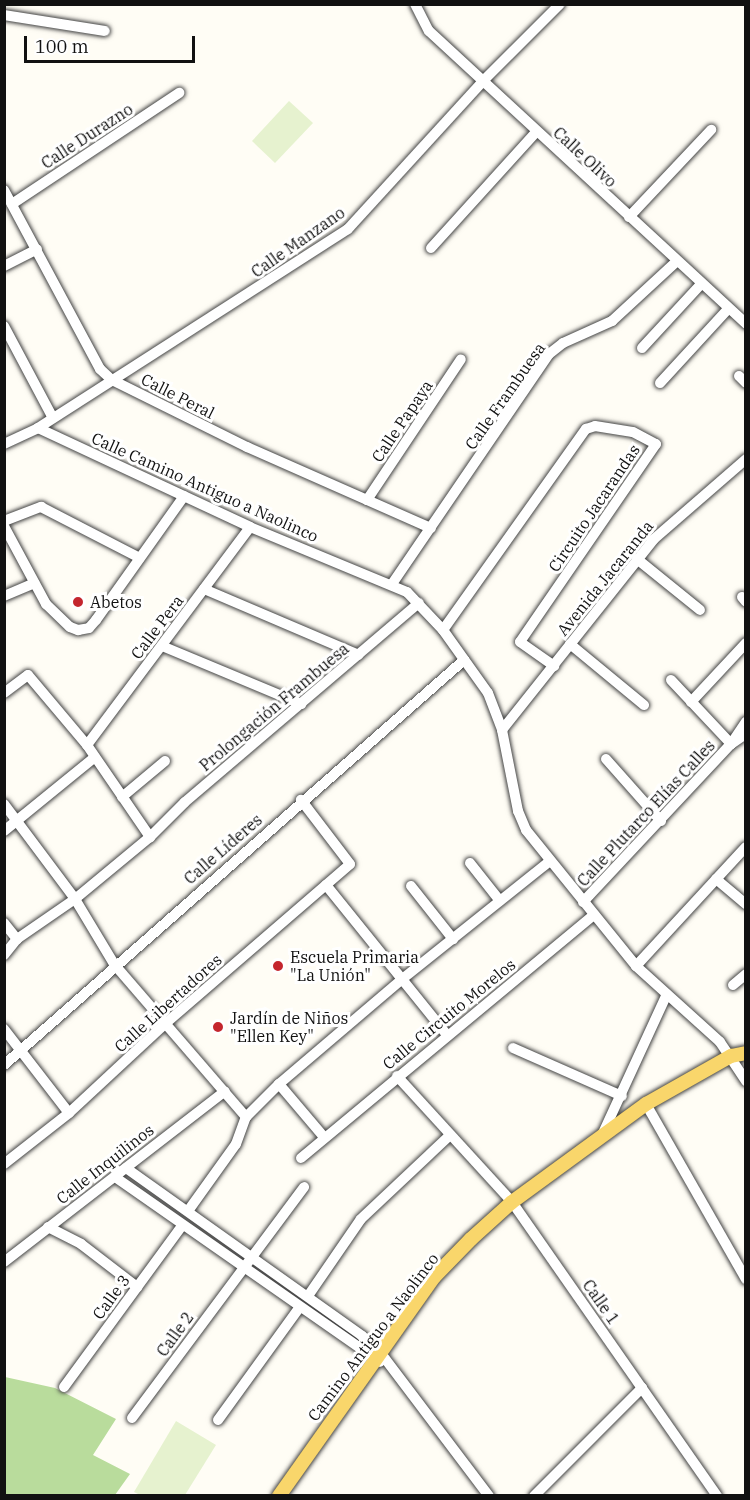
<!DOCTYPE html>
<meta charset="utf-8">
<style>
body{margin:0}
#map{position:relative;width:750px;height:1500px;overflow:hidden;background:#fffdf5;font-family:"IBM Plex Serif",serif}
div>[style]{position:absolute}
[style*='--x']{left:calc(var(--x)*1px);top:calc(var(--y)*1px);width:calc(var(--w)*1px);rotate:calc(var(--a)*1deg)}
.forest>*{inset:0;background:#b9dc9c}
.pitch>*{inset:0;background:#e6f2cf}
.roads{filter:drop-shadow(0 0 2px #444) drop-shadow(0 0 2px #444)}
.minor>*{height:10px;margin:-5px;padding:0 5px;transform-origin:5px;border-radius:5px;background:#fff}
.major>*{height:14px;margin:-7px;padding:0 7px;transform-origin:7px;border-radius:7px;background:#f9d66b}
.dots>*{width:16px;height:16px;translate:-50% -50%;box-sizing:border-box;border:3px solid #fff;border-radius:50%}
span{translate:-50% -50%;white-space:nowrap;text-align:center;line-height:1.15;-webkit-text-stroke:6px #fff;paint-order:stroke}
.street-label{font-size:16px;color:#111}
.poi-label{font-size:16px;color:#111}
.left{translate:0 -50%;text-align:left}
.frame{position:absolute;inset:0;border:6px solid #111;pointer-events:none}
.scale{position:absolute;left:24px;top:36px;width:171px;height:27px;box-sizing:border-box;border:3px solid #111;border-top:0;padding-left:8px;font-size:18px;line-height:21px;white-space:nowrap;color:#111;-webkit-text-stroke:4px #fff;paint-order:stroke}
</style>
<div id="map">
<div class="forest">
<div style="clip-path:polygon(5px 1377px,55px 1388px,116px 1419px,93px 1455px,130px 1474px,115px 1495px,5px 1496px)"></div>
</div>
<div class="pitch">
<div style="clip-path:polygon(289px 101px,313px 123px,275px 163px,252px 141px)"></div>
<div style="clip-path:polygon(176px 1421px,216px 1445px,185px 1495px,140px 1495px,134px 1492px)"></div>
</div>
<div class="roads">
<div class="minor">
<div style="--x:415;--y:4;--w:30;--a:63"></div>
<div style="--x:429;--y:31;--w:432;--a:42.7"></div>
<div style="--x:4;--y:15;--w:102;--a:9"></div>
<div style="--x:4;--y:190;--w:203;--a:61.8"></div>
<div style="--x:100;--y:369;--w:16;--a:43"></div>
<div style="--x:112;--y:380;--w:151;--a:26.4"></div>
<div style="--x:247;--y:447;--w:201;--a:23.8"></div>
<div style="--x:12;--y:204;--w:201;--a:-33.6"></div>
<div style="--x:629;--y:217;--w:120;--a:-46.7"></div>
<div style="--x:431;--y:248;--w:156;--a:-47.8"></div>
<div style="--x:4;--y:266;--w:37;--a:-27"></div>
<div style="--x:4;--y:326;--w:104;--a:62"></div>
<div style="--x:642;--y:348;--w:87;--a:-47.3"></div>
<div style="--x:739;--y:376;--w:10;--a:45"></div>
<div style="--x:660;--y:383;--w:100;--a:-47.4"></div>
<div style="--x:38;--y:428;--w:234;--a:25"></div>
<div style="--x:250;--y:527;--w:170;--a:22.5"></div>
<div style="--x:407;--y:592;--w:52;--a:46.5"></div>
<div style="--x:443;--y:630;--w:77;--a:54.5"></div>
<div style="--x:488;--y:693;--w:40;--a:69"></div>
<div style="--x:502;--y:730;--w:83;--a:78.8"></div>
<div style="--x:518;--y:811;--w:21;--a:67"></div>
<div style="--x:526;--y:830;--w:175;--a:51"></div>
<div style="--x:636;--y:966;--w:113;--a:42.1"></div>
<div style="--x:720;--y:1042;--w:47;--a:56.3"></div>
<div style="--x:4;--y:444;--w:38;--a:-25"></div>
<div style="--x:38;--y:428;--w:368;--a:-32.7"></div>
<div style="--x:348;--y:229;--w:199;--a:-47.6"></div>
<div style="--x:482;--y:82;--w:110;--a:-45"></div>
<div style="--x:367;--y:500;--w:169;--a:-56.3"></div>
<div style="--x:4;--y:521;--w:40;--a:-21"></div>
<div style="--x:41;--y:507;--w:111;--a:27.3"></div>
<div style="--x:4;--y:526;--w:89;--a:61.7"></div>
<div style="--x:46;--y:604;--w:33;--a:44"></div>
<div style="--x:70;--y:627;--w:9;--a:21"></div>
<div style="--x:78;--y:630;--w:11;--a:-10"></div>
<div style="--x:89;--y:628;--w:11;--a:-49"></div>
<div style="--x:96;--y:620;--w:152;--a:-54.6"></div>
<div style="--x:637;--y:559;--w:81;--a:39"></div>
<div style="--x:392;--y:584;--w:278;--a:-55.7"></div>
<div style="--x:549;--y:354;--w:18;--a:-38"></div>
<div style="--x:563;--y:343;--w:54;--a:-24.2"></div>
<div style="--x:612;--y:321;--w:87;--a:-42.7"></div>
<div style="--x:204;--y:589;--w:168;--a:23.1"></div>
<div style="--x:4;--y:596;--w:33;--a:-23"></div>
<div style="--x:742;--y:597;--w:6;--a:51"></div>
<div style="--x:443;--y:630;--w:247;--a:-54.6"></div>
<div style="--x:586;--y:429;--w:9;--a:-18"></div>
<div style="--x:595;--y:426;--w:38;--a:9"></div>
<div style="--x:633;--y:432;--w:26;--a:28"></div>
<div style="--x:656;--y:444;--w:240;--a:124.5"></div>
<div style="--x:520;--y:642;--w:42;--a:35.2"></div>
<div style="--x:570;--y:644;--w:96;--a:39.5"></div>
<div style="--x:162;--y:646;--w:151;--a:22.6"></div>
<div style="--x:671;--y:680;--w:88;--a:46.8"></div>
<div style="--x:4;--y:693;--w:30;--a:-37"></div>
<div style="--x:28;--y:675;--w:92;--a:49.9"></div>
<div style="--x:87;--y:745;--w:112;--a:55.6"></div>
<div style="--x:691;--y:702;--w:81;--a:-47"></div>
<div style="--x:502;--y:730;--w:244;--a:-51.5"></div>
<div style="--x:654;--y:539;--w:122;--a:-41"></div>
<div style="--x:731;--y:744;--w:27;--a:-56"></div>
<div style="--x:87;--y:745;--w:272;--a:-53.2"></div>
<div style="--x:606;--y:759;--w:83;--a:48.4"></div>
<div style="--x:122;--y:797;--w:56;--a:-39.9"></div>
<div style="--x:4;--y:804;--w:119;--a:53.2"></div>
<div style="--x:75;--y:899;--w:76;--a:59"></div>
<div style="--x:114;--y:964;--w:202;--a:49.2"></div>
<div style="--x:4;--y:831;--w:117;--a:-39.1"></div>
<div style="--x:470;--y:863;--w:48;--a:51.7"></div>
<div style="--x:716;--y:879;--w:39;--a:40"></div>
<div style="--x:326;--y:885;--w:193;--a:51.1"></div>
<div style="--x:411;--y:886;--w:68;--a:51.6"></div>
<div style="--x:583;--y:902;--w:216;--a:-46.9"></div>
<div style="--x:731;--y:744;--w:18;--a:-34"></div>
<div style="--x:4;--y:923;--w:21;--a:51"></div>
<div style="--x:4;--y:955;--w:21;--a:-51"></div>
<div style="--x:17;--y:939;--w:70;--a:-34.6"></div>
<div style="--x:75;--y:899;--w:97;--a:-39.6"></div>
<div style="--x:150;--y:837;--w:49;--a:-45"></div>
<div style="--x:185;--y:802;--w:307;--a:-40.4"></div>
<div style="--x:636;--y:966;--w:162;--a:-47.3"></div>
<div style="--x:733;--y:985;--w:17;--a:-40"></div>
<div style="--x:4;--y:1029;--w:106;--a:52.3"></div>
<div style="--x:513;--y:1048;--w:119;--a:23.8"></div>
<div style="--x:4;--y:1065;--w:613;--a:-41.36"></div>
<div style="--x:397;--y:1076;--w:171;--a:47.6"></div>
<div style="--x:512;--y:1202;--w:358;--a:55.1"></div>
<div style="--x:279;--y:1084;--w:70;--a:49.7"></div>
<div style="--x:646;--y:1104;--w:202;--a:60.3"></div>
<div style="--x:603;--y:1133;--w:151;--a:-65.3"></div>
<div style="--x:301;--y:1158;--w:381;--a:-39.7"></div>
<div style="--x:4;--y:1164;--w:83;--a:-38.1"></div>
<div style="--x:69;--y:1113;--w:132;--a:-42.9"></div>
<div style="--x:166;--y:1023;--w:243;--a:-40.8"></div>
<div style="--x:350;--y:864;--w:81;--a:-127.4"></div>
<div style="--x:126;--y:1168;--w:290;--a:35.4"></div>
<div style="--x:362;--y:1336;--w:24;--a:42"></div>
<div style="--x:380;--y:1352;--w:181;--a:52.9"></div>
<div style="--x:115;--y:1177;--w:323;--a:34.9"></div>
<div style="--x:188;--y:1211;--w:82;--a:-54.4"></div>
<div style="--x:236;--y:1144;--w:29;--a:-70"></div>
<div style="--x:246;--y:1117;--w:47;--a:-45"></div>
<div style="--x:279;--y:1084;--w:160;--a:-40.4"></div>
<div style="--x:401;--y:980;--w:189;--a:-38.6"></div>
<div style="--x:48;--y:1227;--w:37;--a:27"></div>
<div style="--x:81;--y:1244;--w:71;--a:37.5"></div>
<div style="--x:4;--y:1262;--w:279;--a:-37.7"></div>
<div style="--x:308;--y:1296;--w:93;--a:-55.5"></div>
<div style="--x:361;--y:1219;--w:122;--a:-43.3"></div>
<div style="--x:64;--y:1387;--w:200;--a:-53.8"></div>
<div style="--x:132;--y:1418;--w:288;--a:-53.3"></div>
<div style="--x:218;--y:1420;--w:138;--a:-54.1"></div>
<div style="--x:534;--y:1496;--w:153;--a:-45"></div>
</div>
<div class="major">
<div style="--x:279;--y:1496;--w:268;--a:-54.7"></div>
<div style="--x:434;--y:1277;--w:53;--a:-45.8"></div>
<div style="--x:471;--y:1239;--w:55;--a:-42.1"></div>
<div style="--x:512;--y:1202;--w:166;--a:-36.2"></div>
<div style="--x:646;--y:1104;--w:98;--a:-29.5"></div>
<div style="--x:731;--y:1056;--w:15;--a:-11"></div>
</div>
</div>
<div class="dots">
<div style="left:78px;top:602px;background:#c4262e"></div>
<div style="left:278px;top:966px;background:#c4262e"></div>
<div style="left:218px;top:1027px;background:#c4262e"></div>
</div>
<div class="street-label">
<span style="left:87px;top:136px;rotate:-33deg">Calle Durazno</span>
<span style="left:585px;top:157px;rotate:43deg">Calle Olivo</span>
<span style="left:298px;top:242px;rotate:-35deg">Calle Manzano</span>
<span style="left:178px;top:396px;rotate:27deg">Calle Peral</span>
<span style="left:505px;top:396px;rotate:-55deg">Calle Frambuesa</span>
<span style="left:402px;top:421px;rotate:-56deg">Calle Papaya</span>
<span style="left:205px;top:487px;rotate:24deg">Calle Camino Antiguo a Naolinco</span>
<span style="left:594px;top:508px;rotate:-56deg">Circuito Jacarandas</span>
<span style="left:605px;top:578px;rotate:-51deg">Avenida Jacaranda</span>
<span style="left:157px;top:627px;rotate:-53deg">Calle Pera</span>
<span style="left:274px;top:707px;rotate:-40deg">Prolongación Frambuesa</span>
<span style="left:646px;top:813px;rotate:-47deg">Calle Plutarco Elías Calles</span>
<span style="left:223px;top:849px;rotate:-41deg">Calle Líderes</span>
<span style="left:168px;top:1003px;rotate:-42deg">Calle Libertadores</span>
<span style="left:449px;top:1014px;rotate:-39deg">Calle Circuito Morelos</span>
<span style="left:105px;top:1164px;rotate:-38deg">Calle Inquilinos</span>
<span style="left:111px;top:1297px;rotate:-54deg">Calle 3</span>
<span style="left:601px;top:1302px;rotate:55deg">Calle 1</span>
<span style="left:175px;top:1334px;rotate:-54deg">Calle 2</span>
<span style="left:373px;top:1337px;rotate:-53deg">Camino Antiguo a Naolinco</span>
</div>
<div class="poi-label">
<span class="left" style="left:90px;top:602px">Abetos</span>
<span class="left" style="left:290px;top:966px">Escuela Primaria<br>"La Unión"</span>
<span class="left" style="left:230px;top:1027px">Jardín de Niños<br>"Ellen Key"</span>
</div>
<div class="frame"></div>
<div class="scale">100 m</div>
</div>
